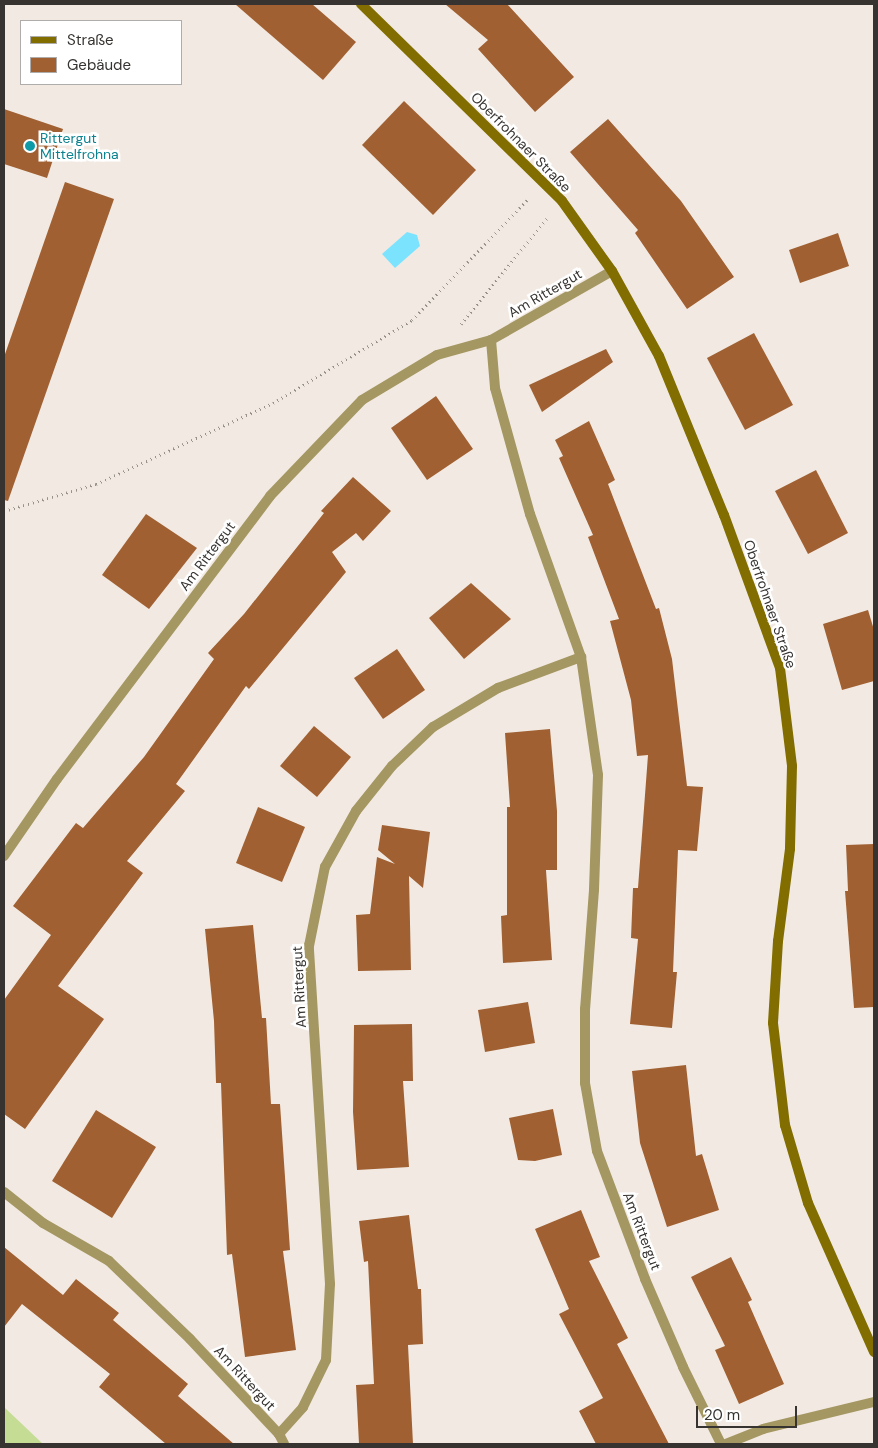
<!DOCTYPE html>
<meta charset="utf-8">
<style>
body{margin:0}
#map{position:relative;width:878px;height:1448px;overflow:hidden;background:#f2eae2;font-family:"DM Sans",sans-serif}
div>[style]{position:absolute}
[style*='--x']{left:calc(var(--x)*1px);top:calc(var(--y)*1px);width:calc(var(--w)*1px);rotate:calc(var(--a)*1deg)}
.green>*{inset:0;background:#c4dc94}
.water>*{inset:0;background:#7ce3ff}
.building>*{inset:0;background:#a06032}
.path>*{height:3px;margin-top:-1.5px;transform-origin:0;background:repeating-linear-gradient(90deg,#97928c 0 1px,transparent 0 5px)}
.street>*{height:10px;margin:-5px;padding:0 5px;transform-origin:5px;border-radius:5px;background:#a49762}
.secondary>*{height:10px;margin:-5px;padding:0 5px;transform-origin:5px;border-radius:5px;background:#826e00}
.dots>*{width:14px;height:14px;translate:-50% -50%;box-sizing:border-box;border:2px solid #fff;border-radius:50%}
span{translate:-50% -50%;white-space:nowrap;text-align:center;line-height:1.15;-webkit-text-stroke:5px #fff;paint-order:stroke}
.culture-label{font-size:14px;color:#0d838f}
.left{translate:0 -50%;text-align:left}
.street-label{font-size:14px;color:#363330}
.frame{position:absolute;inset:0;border:5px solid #363330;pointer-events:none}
.legend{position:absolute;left:20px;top:20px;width:162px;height:65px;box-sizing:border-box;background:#fff;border:1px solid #afadac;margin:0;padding:6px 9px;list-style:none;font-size:15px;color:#363330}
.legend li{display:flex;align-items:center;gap:10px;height:25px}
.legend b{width:25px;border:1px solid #afadac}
.scale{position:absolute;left:696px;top:1406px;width:101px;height:22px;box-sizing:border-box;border:2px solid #363330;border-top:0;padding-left:6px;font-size:15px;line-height:18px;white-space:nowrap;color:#363330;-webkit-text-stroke:4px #fff;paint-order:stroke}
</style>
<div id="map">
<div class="green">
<div style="clip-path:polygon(4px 1407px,43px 1444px,4px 1444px)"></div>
</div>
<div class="water">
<div style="clip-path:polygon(407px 232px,417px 235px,420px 246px,395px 268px,382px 254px)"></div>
</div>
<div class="building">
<div style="clip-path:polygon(235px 4px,312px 4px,356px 42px,323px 80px)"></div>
<div style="clip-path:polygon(445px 4px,507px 4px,574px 77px,535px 112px,478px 49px,488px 40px)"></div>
<div style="clip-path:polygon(404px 101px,476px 170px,433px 215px,362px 145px)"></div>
<div style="clip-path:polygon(4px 109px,63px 129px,47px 178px,4px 164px)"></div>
<div style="clip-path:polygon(608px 119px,681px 201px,734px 277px,687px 309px,635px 233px,638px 230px,570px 152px)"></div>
<div style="clip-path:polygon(65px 182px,114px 199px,8px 501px,4px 500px,4px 357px)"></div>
<div style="clip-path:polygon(838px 233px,849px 266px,800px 283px,789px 250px)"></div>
<div style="clip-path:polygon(754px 333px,793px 405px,745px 430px,707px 358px)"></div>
<div style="clip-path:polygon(606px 349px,613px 362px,542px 412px,529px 385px)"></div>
<div style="clip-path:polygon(436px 396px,473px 449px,427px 480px,391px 428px)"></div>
<div style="clip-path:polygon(589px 421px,615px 480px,608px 484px,656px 609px,659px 608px,672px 659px,687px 786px,703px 787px,697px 851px,678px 850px,673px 972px,677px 972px,672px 1028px,630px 1024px,638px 939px,631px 938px,633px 888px,638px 888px,648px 755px,637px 756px,631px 700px,610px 621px,619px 619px,588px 537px,593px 535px,559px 458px,563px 456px,555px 440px)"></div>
<div style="clip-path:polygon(816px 470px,848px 533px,808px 554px,775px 491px)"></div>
<div style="clip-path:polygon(353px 477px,391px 511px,363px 541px,356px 533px,332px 552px,346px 572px,249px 689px,246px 686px,176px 784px,185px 791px,127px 861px,143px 873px,58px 986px,104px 1019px,25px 1129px,4px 1114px,4px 1000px,51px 935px,13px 906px,76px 823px,83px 828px,144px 757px,214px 659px,208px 653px,244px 614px,324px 513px,321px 511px)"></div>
<div style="clip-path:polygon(146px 514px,197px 548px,149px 609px,102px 575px)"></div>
<div style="clip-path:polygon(471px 583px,511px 619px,464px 659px,429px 618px)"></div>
<div style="clip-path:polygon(868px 610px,874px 630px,874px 681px,842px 690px,823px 624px)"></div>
<div style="clip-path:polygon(397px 649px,425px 690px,383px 719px,354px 678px)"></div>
<div style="clip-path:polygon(314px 726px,351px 757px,317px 797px,280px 766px)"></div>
<div style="clip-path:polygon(550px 729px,557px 811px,557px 870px,546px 870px,552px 960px,503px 963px,501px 916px,507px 915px,507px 807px,510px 807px,505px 733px)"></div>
<div style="clip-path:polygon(258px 807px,305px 827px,282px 882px,236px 863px)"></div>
<div style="clip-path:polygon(382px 825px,430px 832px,423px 888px,409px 876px,411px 970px,358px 971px,356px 915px,370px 914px,377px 857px,395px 864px,378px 850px)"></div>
<div style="clip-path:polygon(874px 844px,874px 1007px,854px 1008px,845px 891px,848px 891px,846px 845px)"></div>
<div style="clip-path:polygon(253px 925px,262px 1018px,266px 1018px,271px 1104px,280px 1104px,290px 1250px,283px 1251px,296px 1350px,245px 1357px,232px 1254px,227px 1255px,221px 1083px,216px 1083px,214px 1021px,205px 929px)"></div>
<div style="clip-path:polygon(528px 1002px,535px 1043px,485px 1052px,478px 1010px)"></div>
<div style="clip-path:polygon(412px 1024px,413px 1081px,403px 1081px,409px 1167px,357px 1170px,353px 1112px,354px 1025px)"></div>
<div style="clip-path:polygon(686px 1065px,696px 1156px,702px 1154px,719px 1210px,667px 1227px,640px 1143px,632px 1071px)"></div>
<div style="clip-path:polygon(553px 1109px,562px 1155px,535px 1161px,518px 1160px,509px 1118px)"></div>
<div style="clip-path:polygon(96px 1110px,156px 1147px,112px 1218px,52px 1181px)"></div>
<div style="clip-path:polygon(581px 1210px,600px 1257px,589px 1261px,628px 1338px,617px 1344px,669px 1444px,596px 1444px,579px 1411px,603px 1398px,559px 1314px,569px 1309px,535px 1229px)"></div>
<div style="clip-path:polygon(409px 1215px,418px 1289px,421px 1289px,423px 1344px,408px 1345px,413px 1444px,359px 1444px,356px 1385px,374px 1384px,368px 1261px,364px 1262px,359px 1221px)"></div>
<div style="clip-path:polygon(4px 1247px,63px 1295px,76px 1279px,119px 1313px,113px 1320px,188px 1384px,178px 1396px,234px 1444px,166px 1444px,99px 1387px,110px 1374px,22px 1304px,4px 1327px)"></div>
<div style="clip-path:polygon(731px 1257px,752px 1300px,748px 1302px,784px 1384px,739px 1404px,715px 1350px,725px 1346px,691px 1277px)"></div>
</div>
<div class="path">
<div style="--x:461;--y:324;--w:136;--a:-50.9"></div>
<div style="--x:4;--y:511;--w:96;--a:-16.4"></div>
<div style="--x:96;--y:484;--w:195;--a:-24.6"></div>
<div style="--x:273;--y:403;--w:162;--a:-30.8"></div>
<div style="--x:412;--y:320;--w:168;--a:-46.2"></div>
</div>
<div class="street">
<div style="--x:491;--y:340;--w:48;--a:85.2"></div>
<div style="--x:495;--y:388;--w:131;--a:74.5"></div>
<div style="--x:530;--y:514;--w:152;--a:70.4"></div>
<div style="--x:581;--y:657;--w:119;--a:81.8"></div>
<div style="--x:598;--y:775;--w:115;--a:92"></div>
<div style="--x:594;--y:890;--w:119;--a:94.3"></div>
<div style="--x:585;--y:1009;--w:74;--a:90"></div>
<div style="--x:585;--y:1083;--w:69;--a:80"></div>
<div style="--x:597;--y:1151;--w:137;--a:69.4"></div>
<div style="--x:645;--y:1279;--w:96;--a:66.6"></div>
<div style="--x:683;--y:1367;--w:86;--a:63.7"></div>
<div style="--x:4;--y:856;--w:93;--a:-55.5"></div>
<div style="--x:57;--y:779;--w:354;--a:-53"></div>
<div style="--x:270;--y:496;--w:133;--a:-46.2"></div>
<div style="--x:362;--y:400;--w:87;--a:-31"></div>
<div style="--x:437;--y:355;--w:56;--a:-15.5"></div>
<div style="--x:491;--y:340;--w:139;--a:-29.7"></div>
<div style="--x:4;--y:1192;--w:50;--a:38.5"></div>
<div style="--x:43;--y:1223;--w:76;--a:29.9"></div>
<div style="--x:109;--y:1261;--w:112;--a:43.9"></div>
<div style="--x:190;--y:1339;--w:130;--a:46.9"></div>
<div style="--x:279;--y:1434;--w:11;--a:63"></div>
<div style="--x:279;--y:1434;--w:36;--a:-48"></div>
<div style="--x:303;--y:1407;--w:52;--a:-63.9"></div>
<div style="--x:326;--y:1360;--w:76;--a:-87"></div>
<div style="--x:330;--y:1284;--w:339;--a:-93.6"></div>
<div style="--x:309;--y:946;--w:81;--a:-78.6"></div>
<div style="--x:325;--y:867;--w:64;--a:-61"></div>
<div style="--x:356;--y:811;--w:58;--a:-51.3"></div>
<div style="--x:392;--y:766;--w:57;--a:-43.6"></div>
<div style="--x:433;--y:727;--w:76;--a:-31"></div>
<div style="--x:498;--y:688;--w:89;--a:-20.5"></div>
<div style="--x:726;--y:1444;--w:40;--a:-22"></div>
<div style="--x:763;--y:1429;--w:114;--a:-13.7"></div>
</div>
<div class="secondary">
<div style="--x:361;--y:4;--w:281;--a:44.4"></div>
<div style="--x:562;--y:201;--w:86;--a:54.5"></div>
<div style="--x:612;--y:271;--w:97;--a:61.1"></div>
<div style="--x:659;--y:356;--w:172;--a:67.8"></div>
<div style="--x:724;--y:515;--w:163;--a:69.9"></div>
<div style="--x:780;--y:668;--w:99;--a:83"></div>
<div style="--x:792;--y:766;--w:83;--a:91.4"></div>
<div style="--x:790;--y:849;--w:93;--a:97.4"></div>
<div style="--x:778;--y:941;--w:82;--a:93.5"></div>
<div style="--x:773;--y:1023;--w:103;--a:83.3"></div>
<div style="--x:785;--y:1125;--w:81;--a:73.6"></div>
<div style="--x:808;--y:1203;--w:163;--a:66.1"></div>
</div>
<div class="dots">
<div style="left:30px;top:146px;background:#0f9aa8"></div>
</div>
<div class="culture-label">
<span class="left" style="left:40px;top:146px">Rittergut<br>Mittelfrohna</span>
</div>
<div class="street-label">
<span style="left:521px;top:142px;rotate:45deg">Oberfrohnaer Straße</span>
<span style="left:545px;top:293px;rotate:-30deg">Am Rittergut</span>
<span style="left:207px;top:556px;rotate:-53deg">Am Rittergut</span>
<span style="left:770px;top:604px;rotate:71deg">Oberfrohnaer Straße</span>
<span style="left:299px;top:987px;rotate:-93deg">Am Rittergut</span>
<span style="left:642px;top:1231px;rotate:69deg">Am Rittergut</span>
<span style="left:245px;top:1378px;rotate:47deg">Am Rittergut</span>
</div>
<div class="frame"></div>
<ul class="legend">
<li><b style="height:6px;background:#826e00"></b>Straße</li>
<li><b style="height:14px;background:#a06032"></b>Gebäude</li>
</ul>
<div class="scale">20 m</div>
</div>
